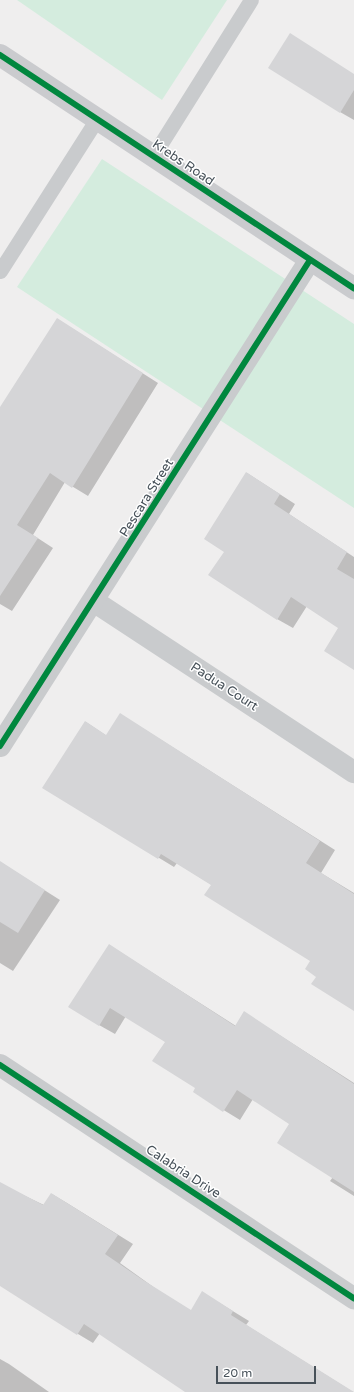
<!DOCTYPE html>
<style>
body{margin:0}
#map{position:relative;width:354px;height:1392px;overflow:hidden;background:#efeeee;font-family:"Varela Round",sans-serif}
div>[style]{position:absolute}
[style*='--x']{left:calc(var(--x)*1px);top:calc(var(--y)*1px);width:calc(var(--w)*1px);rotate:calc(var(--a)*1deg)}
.green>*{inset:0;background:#d4ecde}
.shadow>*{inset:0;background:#0003}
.building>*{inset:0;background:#d5d5d7}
.lane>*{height:15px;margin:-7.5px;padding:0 7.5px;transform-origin:7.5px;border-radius:7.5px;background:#c9cbcd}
.street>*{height:22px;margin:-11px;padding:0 11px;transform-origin:11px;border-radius:11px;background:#c9cbcd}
.secondary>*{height:22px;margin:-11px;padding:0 11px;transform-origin:11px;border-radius:11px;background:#cacbce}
.cycleway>*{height:6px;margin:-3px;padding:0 3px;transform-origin:3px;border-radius:3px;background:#00873e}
span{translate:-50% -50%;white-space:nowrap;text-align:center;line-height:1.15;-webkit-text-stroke:3px #fff;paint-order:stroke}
.street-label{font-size:13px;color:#475159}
.scale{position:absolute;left:216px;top:1366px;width:100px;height:18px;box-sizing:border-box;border:2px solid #475159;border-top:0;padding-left:5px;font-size:12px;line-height:14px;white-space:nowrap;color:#475159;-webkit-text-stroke:3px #fff;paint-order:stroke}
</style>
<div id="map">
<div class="green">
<div style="clip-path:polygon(17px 0,227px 0,162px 100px)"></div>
<div style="clip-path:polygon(102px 159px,354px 324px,354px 508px,17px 287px)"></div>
</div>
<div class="shadow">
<div style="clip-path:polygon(354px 74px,354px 120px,340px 112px)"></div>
<div style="clip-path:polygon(73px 329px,158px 383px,88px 496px,65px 482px,33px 535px,53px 548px,12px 611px,0 604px,0 408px)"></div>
<div style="clip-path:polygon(247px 473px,295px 504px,289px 514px,354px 557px,354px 669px,340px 627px,307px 606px,293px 628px,277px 619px,225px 551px)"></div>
<div style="clip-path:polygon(86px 722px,107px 736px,136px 724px,335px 850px,321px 873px,354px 893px,354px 1010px,318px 977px,311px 961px,212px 885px,177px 863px,174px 867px,44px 788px)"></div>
<div style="clip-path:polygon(0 862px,60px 900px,13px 971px,0 963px)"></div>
<div style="clip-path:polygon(109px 945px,236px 1026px,245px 1013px,354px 1083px,354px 1196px,330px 1181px,333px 1177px,290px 1124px,253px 1099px,240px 1120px,194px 1092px,197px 1088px,166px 1042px,126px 1016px,115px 1034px,99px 1025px)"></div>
<div style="clip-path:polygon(0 1184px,44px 1205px,52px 1194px,67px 1203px,133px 1244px,120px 1263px,159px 1291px,191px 1311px,218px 1302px,249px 1321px,246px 1325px,353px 1392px,187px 1392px,100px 1333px,93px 1343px,78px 1334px,0 1285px)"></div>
<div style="clip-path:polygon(0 1359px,9px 1364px,49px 1392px,0 1392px)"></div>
</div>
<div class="building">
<div style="clip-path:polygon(290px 33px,354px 74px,354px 90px,340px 113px,268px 68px)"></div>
<div style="clip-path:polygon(57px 318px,143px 373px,72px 488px,50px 473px,17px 525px,38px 538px,0 596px,0 407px)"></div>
<div style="clip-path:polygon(246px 472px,280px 494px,274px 504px,347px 552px,337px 569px,354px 579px,354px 670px,324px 651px,338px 628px,291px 597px,277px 620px,208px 575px,224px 552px,204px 539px)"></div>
<div style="clip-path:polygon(120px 713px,320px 841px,306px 863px,354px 894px,354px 1011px,311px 984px,316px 977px,305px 969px,310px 961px,204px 895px,211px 885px,161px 854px,158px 859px,42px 788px,85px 721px,106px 735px)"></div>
<div style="clip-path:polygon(0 861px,45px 890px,18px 933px,0 922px)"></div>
<div style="clip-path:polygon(109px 944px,235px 1026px,244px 1011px,354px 1084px,354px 1192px,277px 1143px,289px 1124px,237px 1090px,223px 1112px,193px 1092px,195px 1088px,152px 1061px,165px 1042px,110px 1008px,99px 1026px,68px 1007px)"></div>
<div style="clip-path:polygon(0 1182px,43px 1205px,51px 1193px,118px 1235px,105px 1254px,143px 1280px,191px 1310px,202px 1291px,233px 1311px,231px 1315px,354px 1392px,185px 1392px,84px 1324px,77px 1335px,0 1286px)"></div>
</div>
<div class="lane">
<div style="--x:153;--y:156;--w:184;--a:-57.9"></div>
<div style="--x:0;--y:271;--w:180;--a:-57.5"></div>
</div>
<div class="street">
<div style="--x:95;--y:602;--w:310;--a:33.3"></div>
<div style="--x:0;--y:746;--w:576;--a:-57.47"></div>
<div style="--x:0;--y:1065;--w:424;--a:33.4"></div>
</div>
<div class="secondary">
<div style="--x:0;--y:55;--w:424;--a:33.4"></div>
</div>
<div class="cycleway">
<div style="--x:0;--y:55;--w:424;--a:33.4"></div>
<div style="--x:0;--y:746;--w:576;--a:-57.47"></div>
<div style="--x:0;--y:1065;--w:424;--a:33.4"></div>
</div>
<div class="street-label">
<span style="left:183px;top:163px;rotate:34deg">Krebs Road</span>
<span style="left:147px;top:498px;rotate:-58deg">Pescara Street</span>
<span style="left:224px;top:687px;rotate:33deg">Padua Court</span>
<span style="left:183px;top:1172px;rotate:33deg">Calabria Drive</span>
</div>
<div class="scale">20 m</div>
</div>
